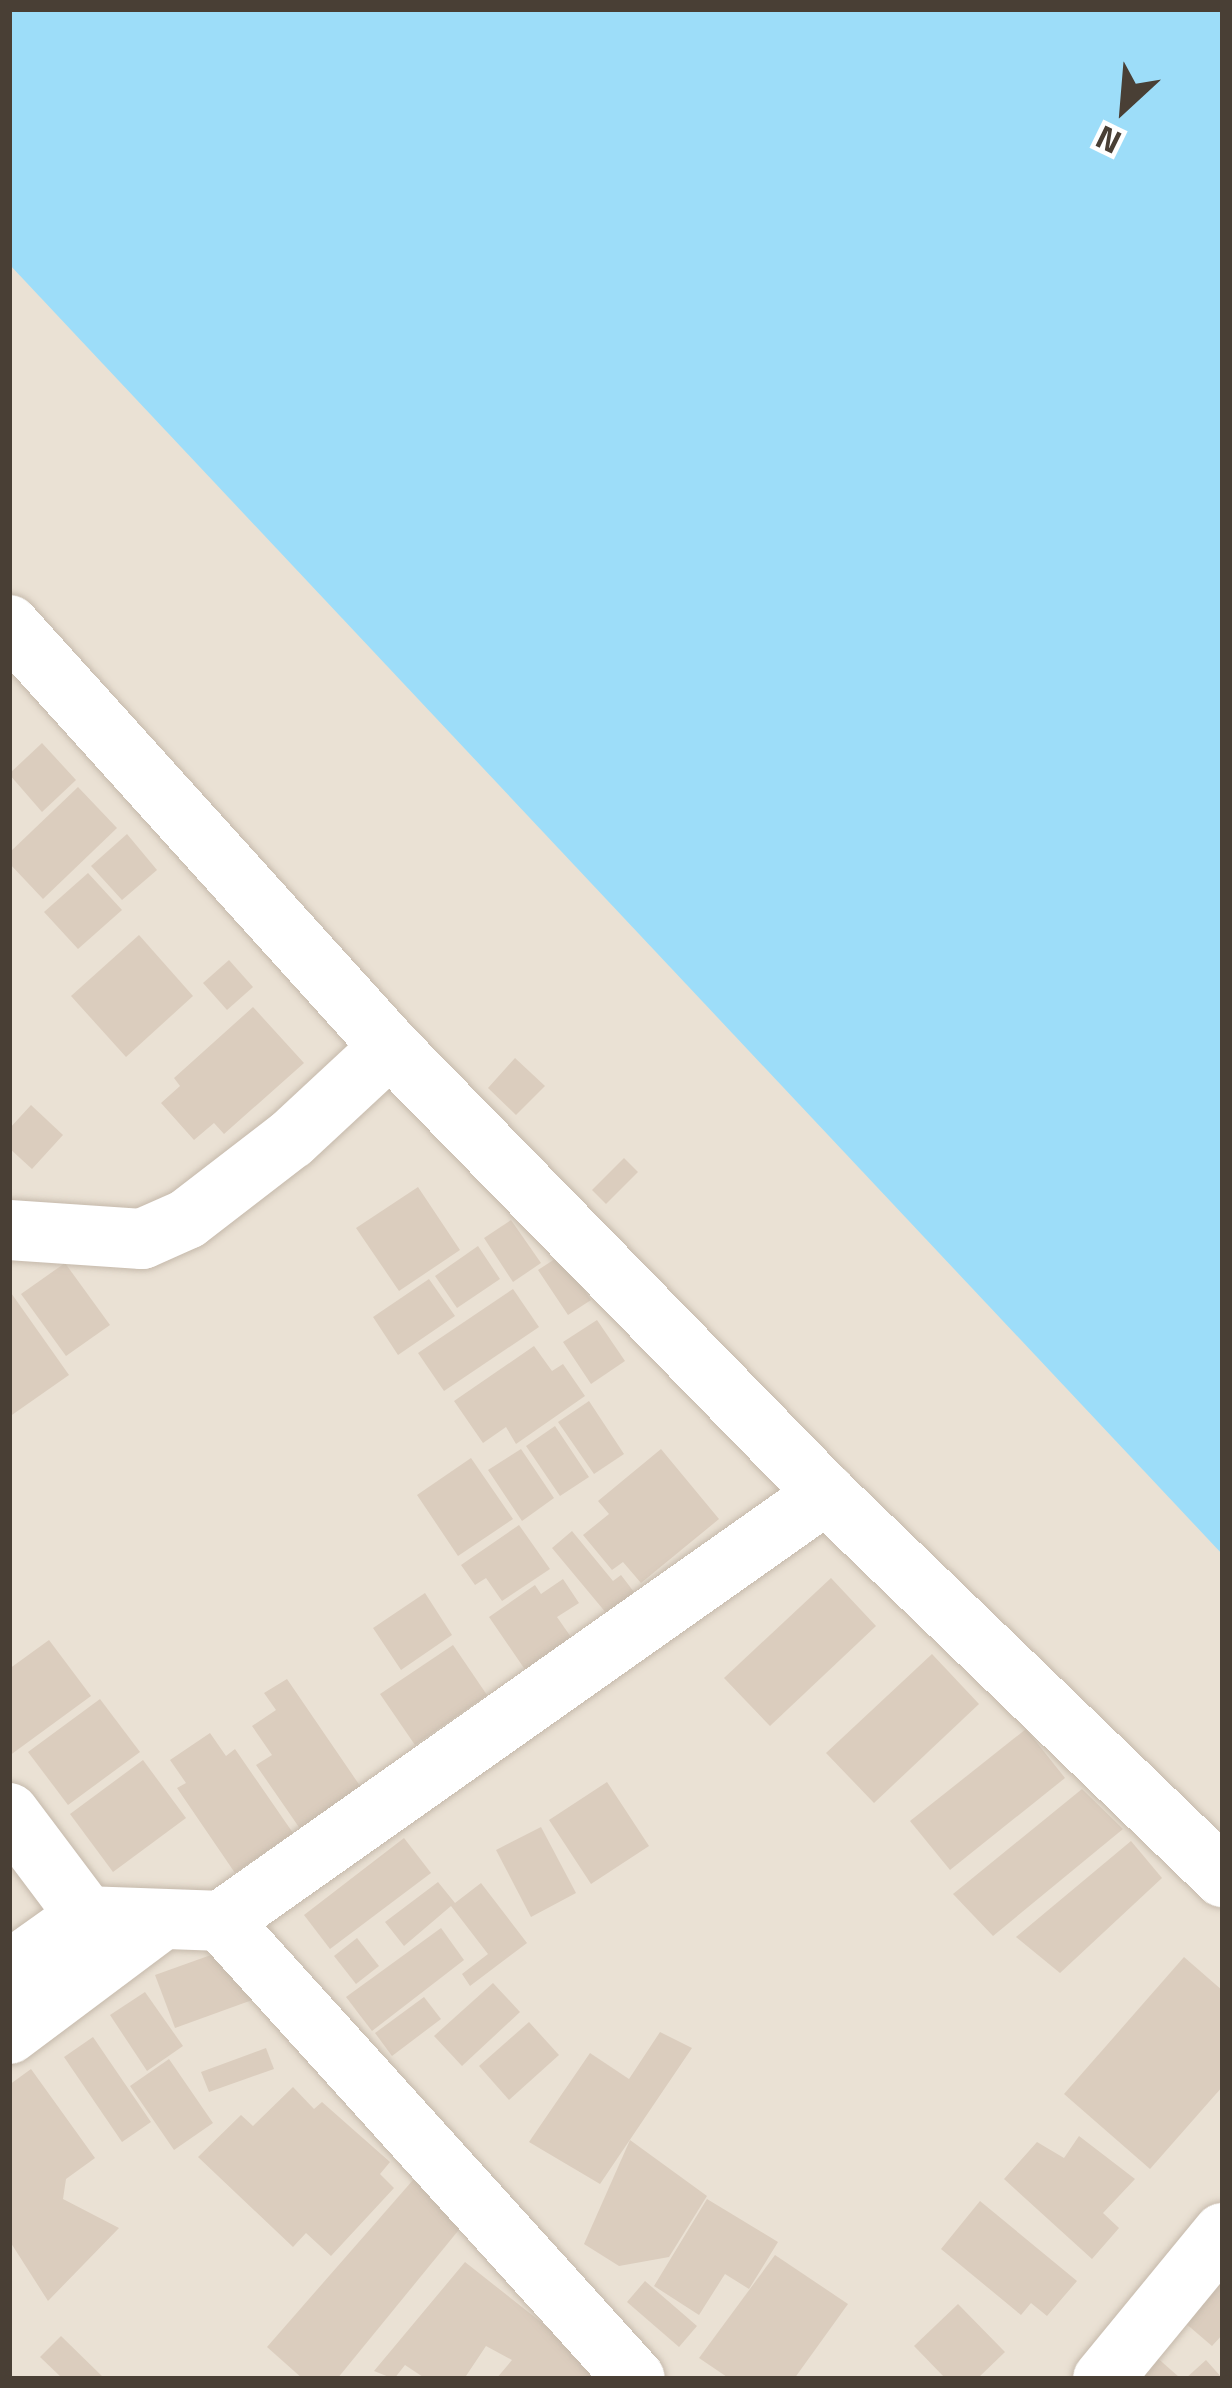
<!DOCTYPE html>
<style>
body{margin:0}
#map{position:relative;width:1232px;height:2388px;overflow:hidden;background:#f5efe7;font-family:"Titillium Web",sans-serif}
div>[style]{position:absolute}
[style*='--x']{left:calc(var(--x)*1px);top:calc(var(--y)*1px);width:calc(var(--w)*1px);rotate:calc(var(--a)*1deg)}
.residential>*{inset:0;background:#eae1d4}
.water>*{inset:0;background:#9dddf9}
.building>*{inset:0;background:#dbcdbe}
.roads{filter:drop-shadow(0 0 3px #c5b9ab) drop-shadow(0 0 3px #c5b9ab)}
.minor>*{height:60px;margin:-30px;padding:0 30px;transform-origin:30px;border-radius:30px;background:#fff}
span{translate:-50% -50%;white-space:nowrap;text-align:center;line-height:1.15;-webkit-text-stroke:10px #fff;paint-order:stroke}
.frame{position:absolute;inset:0;border:12px solid #493f35;pointer-events:none}
.north{position:absolute;left:1064px;top:48px;width:120px;height:120px;-webkit-text-stroke:9px #fff;paint-order:stroke;rotate:206deg;font-size:33px;font-weight:700;line-height:48px;text-align:center;color:#493f35}
.north::after{content:'';display:block;margin:auto;width:42px;height:54px;background:#493f35;clip-path:polygon(50% 0,100% 100%,50% 72%,0 100%)}
</style>
<div id="map">
<div class="residential">
<div style="clip-path:polygon(9px 204px,1223px 1519px,1223px 2379px,9px 2379px)"></div>
</div>
<div class="water">
<div style="clip-path:polygon(9px 9px,1223px 9px,1223px 1555px,9px 264px)"></div>
</div>
<div class="building">
<div style="clip-path:polygon(42px 743px,76px 780px,42px 812px,9px 774px)"></div>
<div style="clip-path:polygon(78px 787px,117px 828px,43px 899px,9px 863px,9px 853px)"></div>
<div style="clip-path:polygon(127px 834px,157px 870px,122px 900px,91px 866px)"></div>
<div style="clip-path:polygon(88px 873px,122px 910px,78px 949px,44px 912px)"></div>
<div style="clip-path:polygon(139px 935px,193px 996px,126px 1057px,71px 996px)"></div>
<div style="clip-path:polygon(229px 960px,253px 987px,227px 1010px,203px 983px)"></div>
<div style="clip-path:polygon(253px 1007px,304px 1063px,224px 1134px,214px 1123px,194px 1140px,161px 1103px,180px 1086px,174px 1078px)"></div>
<div style="clip-path:polygon(515px 1058px,545px 1086px,516px 1115px,488px 1088px)"></div>
<div style="clip-path:polygon(31px 1105px,63px 1135px,32px 1169px,9px 1148px,9px 1129px)"></div>
<div style="clip-path:polygon(624px 1158px,638px 1172px,606px 1204px,592px 1190px)"></div>
<div style="clip-path:polygon(418px 1187px,460px 1250px,399px 1291px,356px 1228px)"></div>
<div style="clip-path:polygon(511px 1220px,541px 1263px,513px 1282px,484px 1238px)"></div>
<div style="clip-path:polygon(478px 1246px,500px 1279px,457px 1308px,435px 1276px)"></div>
<div style="clip-path:polygon(561px 1255px,591px 1300px,568px 1315px,538px 1270px)"></div>
<div style="clip-path:polygon(65px 1263px,110px 1325px,66px 1356px,21px 1294px)"></div>
<div style="clip-path:polygon(429px 1279px,455px 1316px,398px 1355px,373px 1317px)"></div>
<div style="clip-path:polygon(513px 1289px,539px 1327px,444px 1391px,418px 1353px)"></div>
<div style="clip-path:polygon(9px 1290px,69px 1375px,9px 1417px)"></div>
<div style="clip-path:polygon(597px 1320px,625px 1361px,591px 1384px,563px 1342px)"></div>
<div style="clip-path:polygon(534px 1346px,552px 1371px,563px 1364px,585px 1396px,516px 1444px,506px 1427px,483px 1443px,454px 1401px)"></div>
<div style="clip-path:polygon(589px 1401px,624px 1454px,594px 1474px,558px 1422px)"></div>
<div style="clip-path:polygon(555px 1426px,589px 1477px,560px 1496px,526px 1446px)"></div>
<div style="clip-path:polygon(521px 1449px,554px 1498px,522px 1521px,488px 1470px)"></div>
<div style="clip-path:polygon(661px 1449px,719px 1519px,641px 1583px,623px 1562px,612px 1570px,583px 1535px,609px 1514px,598px 1501px)"></div>
<div style="clip-path:polygon(471px 1458px,513px 1519px,458px 1556px,417px 1495px)"></div>
<div style="clip-path:polygon(519px 1525px,550px 1569px,502px 1601px,486px 1578px,475px 1585px,461px 1565px)"></div>
<div style="clip-path:polygon(572px 1531px,613px 1581px,621px 1575px,634px 1592px,607px 1614px,552px 1548px)"></div>
<div style="clip-path:polygon(831px 1578px,876px 1626px,770px 1726px,724px 1678px)"></div>
<div style="clip-path:polygon(563px 1579px,579px 1603px,557px 1617px,573px 1640px,526px 1671px,489px 1617px,535px 1585px,541px 1594px)"></div>
<div style="clip-path:polygon(425px 1593px,452px 1635px,401px 1670px,373px 1628px)"></div>
<div style="clip-path:polygon(49px 1640px,91px 1696px,9px 1756px,9px 1669px)"></div>
<div style="clip-path:polygon(453px 1645px,487px 1695px,415px 1745px,380px 1694px)"></div>
<div style="clip-path:polygon(932px 1654px,979px 1704px,874px 1803px,826px 1753px)"></div>
<div style="clip-path:polygon(287px 1679px,369px 1799px,303px 1833px,256px 1765px,272px 1755px,252px 1726px,276px 1710px,264px 1693px)"></div>
<div style="clip-path:polygon(100px 1699px,140px 1752px,68px 1805px,28px 1752px)"></div>
<div style="clip-path:polygon(1026px 1729px,1065px 1778px,950px 1870px,910px 1821px)"></div>
<div style="clip-path:polygon(210px 1733px,226px 1756px,235px 1749px,293px 1833px,235px 1873px,177px 1788px,186px 1783px,170px 1760px)"></div>
<div style="clip-path:polygon(143px 1760px,186px 1818px,113px 1872px,70px 1814px)"></div>
<div style="clip-path:polygon(607px 1782px,649px 1846px,591px 1884px,549px 1820px)"></div>
<div style="clip-path:polygon(1082px 1789px,1123px 1829px,993px 1936px,953px 1894px)"></div>
<div style="clip-path:polygon(541px 1827px,576px 1893px,531px 1917px,496px 1850px)"></div>
<div style="clip-path:polygon(404px 1838px,431px 1873px,330px 1949px,304px 1915px)"></div>
<div style="clip-path:polygon(1131px 1841px,1162px 1878px,1060px 1973px,1016px 1937px)"></div>
<div style="clip-path:polygon(438px 1882px,455px 1903px,481px 1883px,527px 1943px,470px 1986px,462px 1974px,488px 1954px,451px 1906px,404px 1946px,385px 1922px)"></div>
<div style="clip-path:polygon(441px 1928px,464px 1960px,372px 2031px,346px 1997px)"></div>
<div style="clip-path:polygon(357px 1938px,379px 1966px,356px 1984px,334px 1956px)"></div>
<div style="clip-path:polygon(236px 1946px,255px 1999px,175px 2028px,155px 1975px)"></div>
<div style="clip-path:polygon(1184px 1957px,1223px 1991px,1223px 2086px,1150px 2169px,1064px 2094px)"></div>
<div style="clip-path:polygon(493px 1983px,520px 2012px,462px 2066px,434px 2036px)"></div>
<div style="clip-path:polygon(145px 1992px,183px 2046px,147px 2071px,110px 2015px)"></div>
<div style="clip-path:polygon(424px 1997px,441px 2019px,392px 2056px,375px 2033px)"></div>
<div style="clip-path:polygon(529px 2022px,559px 2055px,509px 2100px,479px 2066px)"></div>
<div style="clip-path:polygon(660px 2032px,692px 2048px,600px 2184px,529px 2142px,590px 2053px,629px 2079px)"></div>
<div style="clip-path:polygon(93px 2037px,151px 2122px,122px 2142px,64px 2057px)"></div>
<div style="clip-path:polygon(266px 2048px,274px 2069px,209px 2092px,201px 2072px)"></div>
<div style="clip-path:polygon(169px 2059px,213px 2123px,174px 2150px,130px 2086px)"></div>
<div style="clip-path:polygon(31px 2069px,95px 2158px,66px 2179px,63px 2199px,119px 2228px,48px 2301px,9px 2240px,9px 2085px)"></div>
<div style="clip-path:polygon(293px 2087px,314px 2109px,322px 2102px,390px 2162px,380px 2174px,394px 2188px,331px 2256px,306px 2233px,293px 2247px,198px 2157px,241px 2115px,253px 2126px)"></div>
<div style="clip-path:polygon(1079px 2136px,1135px 2179px,1103px 2213px,1119px 2228px,1092px 2259px,1004px 2179px,1037px 2142px,1064px 2158px)"></div>
<div style="clip-path:polygon(630px 2140px,707px 2196px,669px 2257px,619px 2266px,584px 2244px)"></div>
<div style="clip-path:polygon(420px 2172px,471px 2215px,337px 2379px,303px 2379px,267px 2347px)"></div>
<div style="clip-path:polygon(707px 2199px,778px 2242px,749px 2289px,725px 2274px,699px 2315px,654px 2286px)"></div>
<div style="clip-path:polygon(980px 2201px,1077px 2281px,1047px 2316px,1031px 2303px,1021px 2315px,941px 2249px)"></div>
<div style="clip-path:polygon(775px 2255px,848px 2304px,794px 2379px,730px 2379px,699px 2358px)"></div>
<div style="clip-path:polygon(465px 2262px,613px 2379px,496px 2379px,512px 2360px,486px 2346px,464px 2379px,426px 2379px,405px 2365px,394px 2379px,374px 2371px)"></div>
<div style="clip-path:polygon(1205px 2269px,1223px 2284px,1223px 2334px,1212px 2346px,1170px 2310px)"></div>
<div style="clip-path:polygon(645px 2281px,697px 2326px,679px 2347px,627px 2302px)"></div>
<div style="clip-path:polygon(958px 2304px,1005px 2352px,977px 2379px,946px 2379px,914px 2346px)"></div>
<div style="clip-path:polygon(61px 2336px,105px 2379px,63px 2379px,40px 2357px)"></div>
<div style="clip-path:polygon(1146px 2348px,1179px 2377px,1121px 2379px)"></div>
<div style="clip-path:polygon(1206px 2360px,1223px 2379px,1185px 2379px)"></div>
</div>
<div class="roads">
<div class="minor">
<div style="--x:9;--y:625;--w:569;--a:47.92"></div>
<div style="--x:390;--y:1047;--w:624;--a:45.71"></div>
<div style="--x:826;--y:1494;--w:552;--a:43.97"></div>
<div style="--x:9;--y:1230;--w:133;--a:3.9"></div>
<div style="--x:142;--y:1239;--w:49;--a:-24"></div>
<div style="--x:187;--y:1219;--w:131;--a:-37.6"></div>
<div style="--x:291;--y:1139;--w:135;--a:-42.9"></div>
<div style="--x:9;--y:1813;--w:165;--a:53.1"></div>
<div style="--x:221;--y:1921;--w:617;--a:47.89"></div>
<div style="--x:9;--y:1971;--w:95;--a:-35.5"></div>
<div style="--x:86;--y:1916;--w:135;--a:2.1"></div>
<div style="--x:221;--y:1921;--w:741;--a:-35.21"></div>
<div style="--x:9;--y:2034;--w:189;--a:-36.8"></div>
<div style="--x:1103;--y:2379;--w:189;--a:-50.6"></div>
</div>
</div>
<div class="frame"></div>
<div class="north">N</div>
</div>
